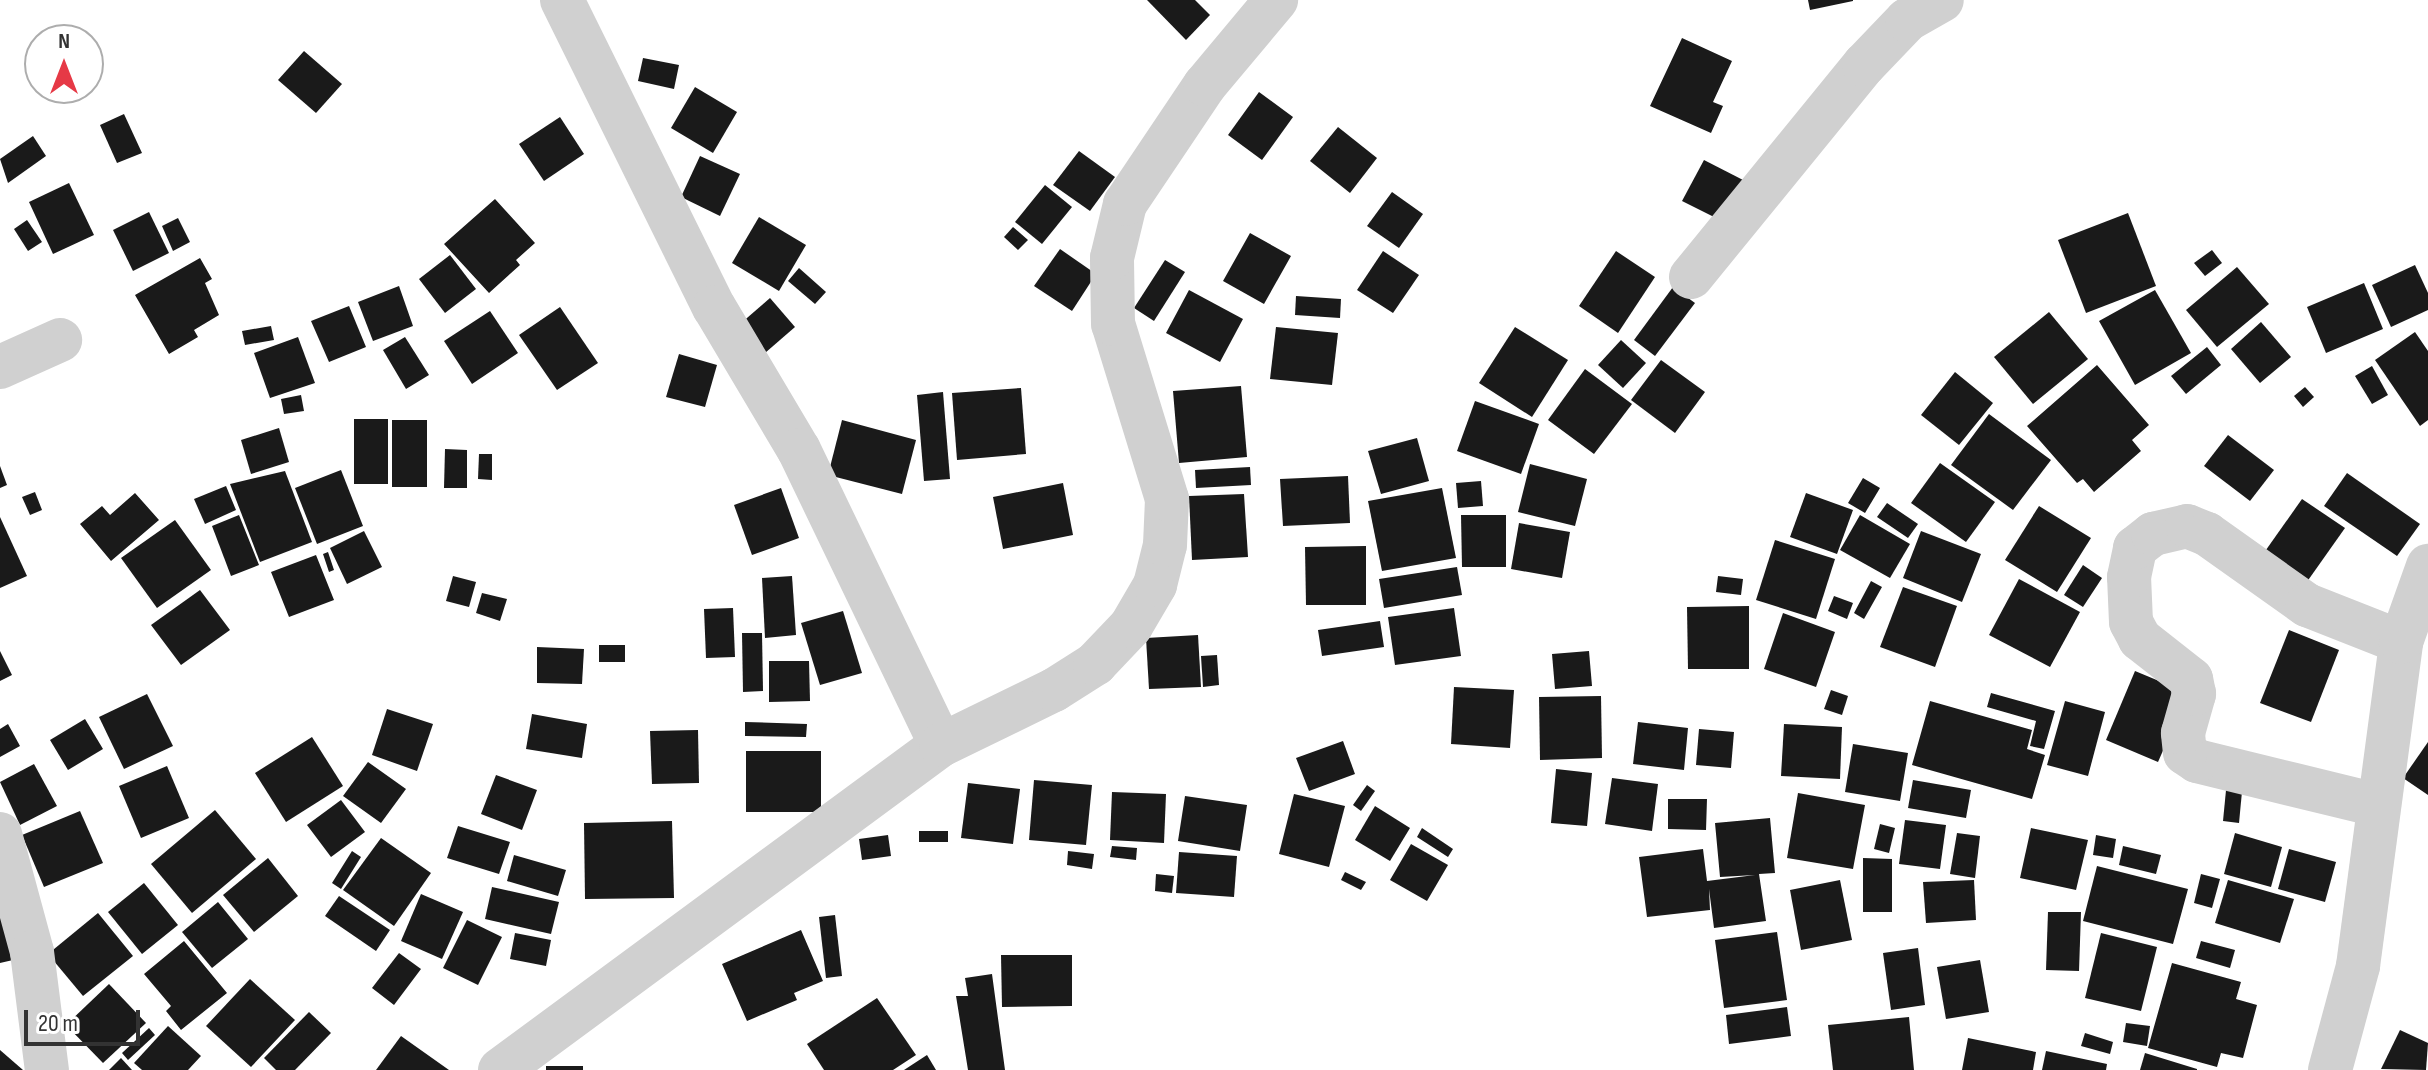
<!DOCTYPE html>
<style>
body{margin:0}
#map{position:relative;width:2428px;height:1070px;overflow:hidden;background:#fff;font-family:"Sofia Sans Condensed",sans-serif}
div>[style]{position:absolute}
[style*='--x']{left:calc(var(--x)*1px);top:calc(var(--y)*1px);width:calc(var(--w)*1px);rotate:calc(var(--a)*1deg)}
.building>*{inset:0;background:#1a1a1a}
.minor>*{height:44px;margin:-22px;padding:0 22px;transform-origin:22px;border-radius:22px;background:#d0d0d0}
span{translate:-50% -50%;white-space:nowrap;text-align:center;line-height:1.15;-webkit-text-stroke:8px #fff;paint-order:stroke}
.north{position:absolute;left:24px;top:24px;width:80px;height:80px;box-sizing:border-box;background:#fff;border:2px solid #adadad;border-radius:50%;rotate:0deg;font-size:22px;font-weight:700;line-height:32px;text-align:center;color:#333}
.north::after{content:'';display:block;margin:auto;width:28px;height:36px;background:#e63946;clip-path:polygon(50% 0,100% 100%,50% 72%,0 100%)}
.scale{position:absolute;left:24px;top:1010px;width:116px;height:36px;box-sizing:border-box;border:4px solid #333;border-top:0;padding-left:10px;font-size:24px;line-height:28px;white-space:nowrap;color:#333;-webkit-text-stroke:6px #fff;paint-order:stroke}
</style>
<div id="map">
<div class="building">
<div style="clip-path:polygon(1147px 0,1195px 0,1210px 15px,1186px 40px)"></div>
<div style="clip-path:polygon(1808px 0,1853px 0,1853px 1px,1810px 10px)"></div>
<div style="clip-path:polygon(1682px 38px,1732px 61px,1713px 102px,1723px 106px,1711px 133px,1650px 106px)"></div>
<div style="clip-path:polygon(304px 51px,342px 84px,316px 113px,278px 80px)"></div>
<div style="clip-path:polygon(643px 58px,679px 65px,674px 89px,638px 81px)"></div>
<div style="clip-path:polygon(695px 87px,737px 112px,713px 153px,671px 128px)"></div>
<div style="clip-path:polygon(1259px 92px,1293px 117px,1262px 160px,1228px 135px)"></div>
<div style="clip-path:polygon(124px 114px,142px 153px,117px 163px,100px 125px)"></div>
<div style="clip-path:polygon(560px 117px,584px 154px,544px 181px,519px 144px)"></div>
<div style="clip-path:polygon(1338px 127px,1377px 158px,1350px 193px,1310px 161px)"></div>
<div style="clip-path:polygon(33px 136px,46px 156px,8px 183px,0 159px)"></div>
<div style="clip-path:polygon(1079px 151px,1115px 177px,1090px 211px,1053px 185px)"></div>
<div style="clip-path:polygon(700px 156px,740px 174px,720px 216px,681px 197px)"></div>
<div style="clip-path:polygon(1704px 160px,1745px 181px,1724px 222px,1682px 201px)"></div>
<div style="clip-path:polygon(69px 183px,94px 235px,53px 254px,29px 202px)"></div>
<div style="clip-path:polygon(1045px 185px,1072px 207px,1042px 244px,1015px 222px)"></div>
<div style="clip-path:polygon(1392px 192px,1423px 214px,1399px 248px,1367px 226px)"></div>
<div style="clip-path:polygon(495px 199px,535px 243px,516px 260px,520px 265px,489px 293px,444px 244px)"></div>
<div style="clip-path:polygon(149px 212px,169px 253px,133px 271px,113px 230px)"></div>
<div style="clip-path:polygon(2128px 213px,2156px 286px,2086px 313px,2058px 240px)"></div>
<div style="clip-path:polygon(759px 217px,806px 245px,779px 291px,732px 263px)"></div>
<div style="clip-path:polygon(178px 218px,190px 242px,173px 251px,162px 226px)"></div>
<div style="clip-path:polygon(27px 220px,42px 242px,28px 251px,14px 229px)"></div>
<div style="clip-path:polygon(1013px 227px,1028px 240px,1018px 250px,1004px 237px)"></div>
<div style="clip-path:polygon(1250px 233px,1291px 256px,1264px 304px,1223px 281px)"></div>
<div style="clip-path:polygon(1060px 249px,1096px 274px,1072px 311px,1034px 286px)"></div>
<div style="clip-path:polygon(2212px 250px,2222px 263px,2205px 276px,2194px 263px)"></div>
<div style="clip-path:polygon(1383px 251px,1419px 275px,1393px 313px,1357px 290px)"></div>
<div style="clip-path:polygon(1616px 251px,1655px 277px,1618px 333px,1579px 306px)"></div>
<div style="clip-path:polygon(450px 255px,476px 289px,445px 313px,419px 279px)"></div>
<div style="clip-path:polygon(200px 258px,212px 279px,205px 283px,219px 315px,194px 330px,198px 337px,169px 354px,135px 295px)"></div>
<div style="clip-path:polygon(1165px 260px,1185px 272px,1154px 321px,1134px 308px)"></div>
<div style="clip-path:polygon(2415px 265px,2428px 293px,2428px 310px,2391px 327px,2372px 285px)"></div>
<div style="clip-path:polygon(2237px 267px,2269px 304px,2217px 347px,2186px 310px)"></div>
<div style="clip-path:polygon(799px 268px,826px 292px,815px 304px,788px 281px)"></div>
<div style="clip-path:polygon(2364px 283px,2383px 329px,2326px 353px,2307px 307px)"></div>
<div style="clip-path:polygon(399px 286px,413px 326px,373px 341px,358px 302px)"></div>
<div style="clip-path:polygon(1673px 287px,1695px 303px,1655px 356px,1634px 340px)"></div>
<div style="clip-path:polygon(1189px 290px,1243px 319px,1220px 362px,1166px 333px)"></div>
<div style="clip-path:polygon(2155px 290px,2191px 353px,2135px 385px,2099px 321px)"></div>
<div style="clip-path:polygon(1296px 296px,1341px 299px,1340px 318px,1295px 315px)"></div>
<div style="clip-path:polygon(770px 298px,795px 327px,765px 353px,740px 324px)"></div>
<div style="clip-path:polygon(349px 306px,366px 347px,329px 362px,311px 321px)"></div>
<div style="clip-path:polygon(560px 307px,598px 363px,557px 390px,519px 335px)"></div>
<div style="clip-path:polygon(490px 311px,518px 353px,472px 384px,444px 341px)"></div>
<div style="clip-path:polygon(2049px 312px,2088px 359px,2033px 404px,1994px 357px)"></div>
<div style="clip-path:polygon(2261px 322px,2291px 357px,2260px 383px,2231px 349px)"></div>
<div style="clip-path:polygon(271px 326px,274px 340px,245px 345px,242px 331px)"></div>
<div style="clip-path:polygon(1276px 327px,1338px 333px,1332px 385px,1270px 379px)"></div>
<div style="clip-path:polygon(1515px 327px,1568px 360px,1532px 417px,1479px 383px)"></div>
<div style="clip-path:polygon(2415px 332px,2428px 351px,2428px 420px,2420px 426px,2375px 360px)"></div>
<div style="clip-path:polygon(298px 337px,315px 383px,270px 398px,254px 353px)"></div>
<div style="clip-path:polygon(405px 337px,429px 375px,406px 389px,383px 350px)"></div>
<div style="clip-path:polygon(1621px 340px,1646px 363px,1623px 388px,1598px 365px)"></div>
<div style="clip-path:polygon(2207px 347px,2221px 365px,2186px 394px,2171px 376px)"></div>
<div style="clip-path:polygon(679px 354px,717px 365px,705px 407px,666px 397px)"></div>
<div style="clip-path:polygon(1661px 360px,1705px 392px,1675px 433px,1631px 400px)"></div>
<div style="clip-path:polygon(2097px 365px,2149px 425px,2132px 440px,2141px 451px,2094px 492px,2083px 479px,2077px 483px,2027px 426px)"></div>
<div style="clip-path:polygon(2372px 366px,2388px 395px,2372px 404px,2355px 376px)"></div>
<div style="clip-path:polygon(1585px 369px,1632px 404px,1594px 454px,1548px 420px)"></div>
<div style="clip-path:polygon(1955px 372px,1993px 403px,1959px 445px,1921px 415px)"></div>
<div style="clip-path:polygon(1241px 386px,1247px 457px,1179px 463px,1173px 391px)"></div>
<div style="clip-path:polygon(2305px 387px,2314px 397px,2303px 407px,2294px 396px)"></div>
<div style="clip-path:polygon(1021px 388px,1026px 454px,957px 460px,952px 393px)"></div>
<div style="clip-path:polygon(943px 392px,950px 479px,924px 481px,917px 395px)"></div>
<div style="clip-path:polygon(301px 395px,304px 411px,284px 414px,281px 399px)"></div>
<div style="clip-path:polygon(1475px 401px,1539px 424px,1521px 474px,1457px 451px)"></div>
<div style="clip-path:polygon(1989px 414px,2051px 460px,2013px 510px,1951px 465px)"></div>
<div style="clip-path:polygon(354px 419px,388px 419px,388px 484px,354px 484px)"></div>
<div style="clip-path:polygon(392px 420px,427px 420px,427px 487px,392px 487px)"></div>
<div style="clip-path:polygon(842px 420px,916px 440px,902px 494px,828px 475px)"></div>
<div style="clip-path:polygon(279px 428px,289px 462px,251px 474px,241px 440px)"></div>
<div style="clip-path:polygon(2228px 435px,2274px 470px,2250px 501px,2204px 466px)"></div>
<div style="clip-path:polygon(1417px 438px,1429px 481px,1381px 494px,1368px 451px)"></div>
<div style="clip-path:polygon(445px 449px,467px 450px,467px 488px,444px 488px)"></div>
<div style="clip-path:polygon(479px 454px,492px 454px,492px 480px,478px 479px)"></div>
<div style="clip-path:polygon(1940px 463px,1995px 502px,1966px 542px,1911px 503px)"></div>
<div style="clip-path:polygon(1530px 464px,1587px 479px,1575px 526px,1518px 512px)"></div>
<div style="clip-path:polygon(0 466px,7px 485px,0 488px)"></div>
<div style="clip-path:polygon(1250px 467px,1251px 485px,1196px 488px,1195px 470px)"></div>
<div style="clip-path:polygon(341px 470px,363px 526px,317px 544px,295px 488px)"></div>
<div style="clip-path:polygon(285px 471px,312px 542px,260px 562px,230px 484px)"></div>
<div style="clip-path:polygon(2347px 473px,2420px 524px,2397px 556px,2324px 506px)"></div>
<div style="clip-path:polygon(1348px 476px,1350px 523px,1283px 526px,1280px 479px)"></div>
<div style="clip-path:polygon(1863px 478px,1880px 488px,1865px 513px,1848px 503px)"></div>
<div style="clip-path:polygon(1481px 481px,1483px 506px,1458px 508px,1456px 483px)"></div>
<div style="clip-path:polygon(1063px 483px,1073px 535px,1003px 549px,993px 497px)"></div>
<div style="clip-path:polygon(226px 486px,236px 510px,205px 524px,194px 499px)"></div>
<div style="clip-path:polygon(781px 488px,799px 538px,752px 555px,734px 505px)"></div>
<div style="clip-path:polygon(1442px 488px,1456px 558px,1382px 571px,1368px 501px)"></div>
<div style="clip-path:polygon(35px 492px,42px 510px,30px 515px,22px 497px)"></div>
<div style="clip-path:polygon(135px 493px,159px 520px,111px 561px,80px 524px,102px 506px,110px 515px)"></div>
<div style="clip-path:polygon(1806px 493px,1853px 510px,1837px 554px,1790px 537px)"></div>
<div style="clip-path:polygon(1244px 494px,1248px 557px,1192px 560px,1189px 496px)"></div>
<div style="clip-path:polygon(2302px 499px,2345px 528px,2304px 586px,2261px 557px)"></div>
<div style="clip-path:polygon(1887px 503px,1918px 524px,1908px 538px,1877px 517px)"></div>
<div style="clip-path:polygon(2039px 506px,2091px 538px,2057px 592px,2005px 560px)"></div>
<div style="clip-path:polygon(239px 515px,259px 565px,231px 576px,212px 526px)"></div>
<div style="clip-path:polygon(1461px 515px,1506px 515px,1506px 567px,1462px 567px)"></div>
<div style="clip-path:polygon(1860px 515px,1910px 544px,1890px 578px,1840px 550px)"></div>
<div style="clip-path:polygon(0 517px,27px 576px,0 588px)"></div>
<div style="clip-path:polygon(175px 520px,211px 570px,157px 608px,121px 558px)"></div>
<div style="clip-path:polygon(1519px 523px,1570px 532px,1562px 578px,1511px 569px)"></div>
<div style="clip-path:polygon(364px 531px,382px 567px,347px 584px,330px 548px)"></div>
<div style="clip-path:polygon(1921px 531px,1981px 554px,1962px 602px,1903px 578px)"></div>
<div style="clip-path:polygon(1775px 540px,1835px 559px,1816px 619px,1756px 600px)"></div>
<div style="clip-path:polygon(1366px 546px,1366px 605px,1306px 605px,1305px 547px)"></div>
<div style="clip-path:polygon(328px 552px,334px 570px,329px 572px,323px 554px)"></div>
<div style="clip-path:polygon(316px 555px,334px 600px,289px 617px,271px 572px)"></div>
<div style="clip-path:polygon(2083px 565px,2102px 578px,2083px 607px,2064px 595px)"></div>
<div style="clip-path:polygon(1457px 567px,1462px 595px,1384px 608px,1379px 579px)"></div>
<div style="clip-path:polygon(453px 576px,476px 582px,469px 607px,446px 601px)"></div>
<div style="clip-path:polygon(792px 576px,796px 635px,765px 638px,762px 578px)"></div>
<div style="clip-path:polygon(1718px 576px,1743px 579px,1741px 595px,1716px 592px)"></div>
<div style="clip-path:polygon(2019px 579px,2080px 612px,2050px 667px,1989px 635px)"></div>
<div style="clip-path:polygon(1871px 581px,1882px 587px,1864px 619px,1854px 613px)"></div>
<div style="clip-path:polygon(1903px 587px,1957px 606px,1935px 667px,1880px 647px)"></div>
<div style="clip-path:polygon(200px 590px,230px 630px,181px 665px,151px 625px)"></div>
<div style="clip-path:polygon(482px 593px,507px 599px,500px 621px,476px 613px)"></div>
<div style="clip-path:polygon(1834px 596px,1853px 603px,1847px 619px,1828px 611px)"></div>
<div style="clip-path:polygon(1749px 606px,1749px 669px,1688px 669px,1687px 607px)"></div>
<div style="clip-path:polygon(733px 608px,735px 657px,706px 658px,704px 609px)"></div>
<div style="clip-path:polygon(1454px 608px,1461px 656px,1395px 665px,1388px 617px)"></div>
<div style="clip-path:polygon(843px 611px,862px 673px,820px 685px,801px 623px)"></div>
<div style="clip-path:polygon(1783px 613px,1835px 632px,1816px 687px,1764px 669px)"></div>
<div style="clip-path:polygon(1380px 621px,1384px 647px,1322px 656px,1318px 630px)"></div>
<div style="clip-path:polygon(2289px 630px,2339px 650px,2311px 722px,2260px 703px)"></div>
<div style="clip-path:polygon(742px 633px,762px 633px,763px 691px,743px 692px)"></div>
<div style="clip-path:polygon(1198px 635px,1201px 687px,1149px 689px,1146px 638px)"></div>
<div style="clip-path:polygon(599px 645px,625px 645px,625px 662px,599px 662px)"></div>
<div style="clip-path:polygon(537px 647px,584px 649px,582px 684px,537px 683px)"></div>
<div style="clip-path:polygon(0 651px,12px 675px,0 681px)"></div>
<div style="clip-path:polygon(1589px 651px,1592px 686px,1555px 689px,1552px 654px)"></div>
<div style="clip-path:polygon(1217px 655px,1219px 685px,1203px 687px,1201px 656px)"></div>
<div style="clip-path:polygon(769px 661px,809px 661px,810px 701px,769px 702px)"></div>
<div style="clip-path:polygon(2135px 671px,2188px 693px,2158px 762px,2106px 740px)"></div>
<div style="clip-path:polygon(1454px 687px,1514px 690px,1510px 748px,1451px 744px)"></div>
<div style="clip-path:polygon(1831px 690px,1848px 696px,1842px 715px,1824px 709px)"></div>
<div style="clip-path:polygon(1991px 693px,2055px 711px,2044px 749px,2030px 746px,2036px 721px,1987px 707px)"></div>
<div style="clip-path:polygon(147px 694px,173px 746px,124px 769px,99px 717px)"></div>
<div style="clip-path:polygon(1601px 696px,1602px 758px,1540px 760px,1539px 697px)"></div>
<div style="clip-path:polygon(1930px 701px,2032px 730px,2027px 749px,2045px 755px,2032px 799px,1912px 765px)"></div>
<div style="clip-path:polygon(2065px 701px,2105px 712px,2088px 776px,2047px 765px)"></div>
<div style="clip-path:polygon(387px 709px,433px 724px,417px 771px,372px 755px)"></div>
<div style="clip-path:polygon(532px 714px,587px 724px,582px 758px,526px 749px)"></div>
<div style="clip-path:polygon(85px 719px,103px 749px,68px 770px,50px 740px)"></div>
<div style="clip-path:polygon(745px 722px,807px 724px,806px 737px,745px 736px)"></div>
<div style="clip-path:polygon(1638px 722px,1688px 728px,1684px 770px,1633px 764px)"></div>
<div style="clip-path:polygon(8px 724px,20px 746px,0 757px,0 729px)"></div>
<div style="clip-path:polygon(1784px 724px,1842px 727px,1840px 779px,1781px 776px)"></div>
<div style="clip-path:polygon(1699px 729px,1734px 732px,1731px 768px,1696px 765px)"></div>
<div style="clip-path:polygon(698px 730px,699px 783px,652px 784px,650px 731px)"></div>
<div style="clip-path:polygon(312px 737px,343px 786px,286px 822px,255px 773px)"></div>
<div style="clip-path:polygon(1343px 741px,1355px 774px,1309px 791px,1296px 758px)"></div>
<div style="clip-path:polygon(2428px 742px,2428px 795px,2403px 778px)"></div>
<div style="clip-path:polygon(1853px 744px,1908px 753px,1900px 801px,1845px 792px)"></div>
<div style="clip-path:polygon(746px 751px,821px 751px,821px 812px,746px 812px)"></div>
<div style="clip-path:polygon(368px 762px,406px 789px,381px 823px,343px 796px)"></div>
<div style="clip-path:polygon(34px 764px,57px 806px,20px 825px,0 782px)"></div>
<div style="clip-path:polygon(167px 766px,189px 818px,141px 838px,119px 786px)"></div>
<div style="clip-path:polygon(1556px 769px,1592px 773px,1587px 826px,1551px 823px)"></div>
<div style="clip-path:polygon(496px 775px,537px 790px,522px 830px,481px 814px)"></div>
<div style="clip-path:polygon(1612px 778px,1658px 784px,1652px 831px,1605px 824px)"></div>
<div style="clip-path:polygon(1034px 780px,1092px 785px,1086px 845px,1029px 840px)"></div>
<div style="clip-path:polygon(1913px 780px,1971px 790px,1966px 818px,1908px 808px)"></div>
<div style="clip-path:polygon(2227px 780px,2243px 781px,2239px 823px,2223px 821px)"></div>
<div style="clip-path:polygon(968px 783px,1020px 789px,1013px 844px,961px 838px)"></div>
<div style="clip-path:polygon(1367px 785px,1375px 791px,1361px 811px,1353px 805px)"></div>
<div style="clip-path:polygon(1112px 792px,1166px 794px,1164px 843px,1110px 840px)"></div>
<div style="clip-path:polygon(1798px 793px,1865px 805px,1853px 869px,1787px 858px)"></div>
<div style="clip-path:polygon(1294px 794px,1345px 806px,1329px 867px,1279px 854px)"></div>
<div style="clip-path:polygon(1185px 796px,1247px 805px,1240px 851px,1178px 841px)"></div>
<div style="clip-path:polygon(1668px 799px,1707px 799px,1706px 830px,1668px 829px)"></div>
<div style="clip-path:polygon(341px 800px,365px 832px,331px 857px,307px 825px)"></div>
<div style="clip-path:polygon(1375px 806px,1410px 828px,1390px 861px,1355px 840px)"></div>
<div style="clip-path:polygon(215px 810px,256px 859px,192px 913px,151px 864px)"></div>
<div style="clip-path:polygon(80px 811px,103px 863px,44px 887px,22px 835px)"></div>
<div style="clip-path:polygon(1770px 818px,1775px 873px,1759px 874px,1766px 921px,1714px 928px,1709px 889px,1710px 910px,1647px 917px,1639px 857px,1703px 849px,1707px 881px,1755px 875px,1720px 877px,1715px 823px)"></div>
<div style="clip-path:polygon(1905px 820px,1946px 825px,1940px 869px,1899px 864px)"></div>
<div style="clip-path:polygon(672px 821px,674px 898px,585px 899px,584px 823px)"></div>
<div style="clip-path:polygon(1880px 824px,1895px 828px,1889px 853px,1874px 849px)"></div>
<div style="clip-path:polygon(458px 826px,510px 842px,499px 874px,447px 858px)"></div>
<div style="clip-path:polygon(1422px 828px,1453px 849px,1448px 857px,1417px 837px)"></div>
<div style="clip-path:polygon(2031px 828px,2088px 840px,2076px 890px,2020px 878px)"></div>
<div style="clip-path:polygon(919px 831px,948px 831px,948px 842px,919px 842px)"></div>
<div style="clip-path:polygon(1957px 833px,1980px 836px,1975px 878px,1950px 874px)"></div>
<div style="clip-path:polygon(2235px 833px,2282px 847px,2271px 887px,2224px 874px)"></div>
<div style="clip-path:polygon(888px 835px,891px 856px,862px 860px,859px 839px)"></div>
<div style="clip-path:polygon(2096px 835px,2116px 839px,2113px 858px,2093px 855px)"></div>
<div style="clip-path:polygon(381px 838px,431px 873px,394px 926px,343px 890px)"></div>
<div style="clip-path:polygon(1411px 844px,1448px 865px,1427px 901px,1390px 880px)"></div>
<div style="clip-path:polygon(1112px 846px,1137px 848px,1136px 860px,1110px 857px)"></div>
<div style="clip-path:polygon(2123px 846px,2161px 855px,2156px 874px,2119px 865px)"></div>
<div style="clip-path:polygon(2289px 849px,2336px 862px,2325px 902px,2278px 889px)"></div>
<div style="clip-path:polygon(352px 851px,361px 857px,341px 889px,332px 883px)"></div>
<div style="clip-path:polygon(1068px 851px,1094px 854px,1092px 869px,1067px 865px)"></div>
<div style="clip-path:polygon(1179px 852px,1237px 856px,1234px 897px,1176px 893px)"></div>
<div style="clip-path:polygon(514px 855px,566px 870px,558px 896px,507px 881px)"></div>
<div style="clip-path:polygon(268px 858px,298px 896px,254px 932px,223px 895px)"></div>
<div style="clip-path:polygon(1863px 858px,1892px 859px,1892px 912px,1863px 912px)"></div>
<div style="clip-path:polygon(2097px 866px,2188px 889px,2173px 944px,2083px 921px)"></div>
<div style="clip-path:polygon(1345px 872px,1366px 882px,1361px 890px,1341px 880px)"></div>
<div style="clip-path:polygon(1156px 874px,1174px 876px,1172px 893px,1155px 891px)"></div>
<div style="clip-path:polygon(2201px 874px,2220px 879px,2212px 908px,2194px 903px)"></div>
<div style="clip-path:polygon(1840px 880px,1852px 940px,1801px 950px,1790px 890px)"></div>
<div style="clip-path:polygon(1974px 880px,1976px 920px,1926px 923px,1923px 882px)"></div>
<div style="clip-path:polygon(2228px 880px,2294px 899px,2280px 943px,2215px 923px)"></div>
<div style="clip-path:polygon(144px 883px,178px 925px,142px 954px,108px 912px)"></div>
<div style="clip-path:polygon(492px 887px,559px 902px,551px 934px,485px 919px)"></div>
<div style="clip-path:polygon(421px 894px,463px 912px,442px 959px,401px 941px)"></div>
<div style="clip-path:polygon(339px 896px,390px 930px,376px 951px,325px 916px)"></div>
<div style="clip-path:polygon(218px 902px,248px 939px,212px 968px,182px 932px)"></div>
<div style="clip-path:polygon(0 910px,13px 960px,0 963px)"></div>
<div style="clip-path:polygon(2048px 912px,2081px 912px,2079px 971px,2046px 970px)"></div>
<div style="clip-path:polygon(98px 913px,133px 956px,83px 996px,48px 954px)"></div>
<div style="clip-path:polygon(835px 915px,842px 976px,826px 978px,819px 917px)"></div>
<div style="clip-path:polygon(467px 920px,502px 937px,478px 985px,443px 968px)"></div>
<div style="clip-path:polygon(801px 930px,823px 981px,794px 993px,797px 1000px,747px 1021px,722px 964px)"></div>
<div style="clip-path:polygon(1777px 932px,1787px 1000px,1724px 1008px,1715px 940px)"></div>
<div style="clip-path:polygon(515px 933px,551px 940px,546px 966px,510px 959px)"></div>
<div style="clip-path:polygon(2101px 933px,2157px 947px,2141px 1011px,2085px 998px)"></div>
<div style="clip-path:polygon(184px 941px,227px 993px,181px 1030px,166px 1011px,171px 1006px,144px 974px)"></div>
<div style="clip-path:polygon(2201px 941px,2235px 950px,2230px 968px,2196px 958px)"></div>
<div style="clip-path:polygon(1918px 948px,1925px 1005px,1891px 1010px,1883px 953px)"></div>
<div style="clip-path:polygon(399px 953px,421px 969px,394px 1005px,372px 988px)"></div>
<div style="clip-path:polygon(1001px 955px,1072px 955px,1072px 1006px,1002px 1007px)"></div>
<div style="clip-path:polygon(1980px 960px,1989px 1012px,1946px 1019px,1937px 967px)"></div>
<div style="clip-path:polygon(2172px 963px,2241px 982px,2236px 999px,2257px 1005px,2243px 1058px,2221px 1053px,2217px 1067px,2148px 1048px)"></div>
<div style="clip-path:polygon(992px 974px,1005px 1070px,968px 1070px,956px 996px,968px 996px,965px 978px)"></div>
<div style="clip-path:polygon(250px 979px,295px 1020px,251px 1067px,206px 1026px)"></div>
<div style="clip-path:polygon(109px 984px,146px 1023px,103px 1063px,66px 1025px)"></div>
<div style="clip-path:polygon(877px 998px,916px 1055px,893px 1070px,824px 1070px,807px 1044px)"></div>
<div style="clip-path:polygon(1787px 1007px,1791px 1036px,1729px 1044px,1726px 1015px)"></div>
<div style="clip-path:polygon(309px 1012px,331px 1033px,295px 1070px,276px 1070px,264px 1058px)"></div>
<div style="clip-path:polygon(1909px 1017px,1914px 1070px,1833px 1070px,1828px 1025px)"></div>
<div style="clip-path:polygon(2126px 1023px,2150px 1026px,2147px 1046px,2123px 1042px)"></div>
<div style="clip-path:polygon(168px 1026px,201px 1056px,188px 1070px,142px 1070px,134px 1063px)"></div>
<div style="clip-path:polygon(149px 1028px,155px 1035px,128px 1060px,122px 1053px)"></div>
<div style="clip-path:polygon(2400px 1030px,2428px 1043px,2426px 1070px,2381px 1069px)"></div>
<div style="clip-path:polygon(2085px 1033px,2113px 1042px,2110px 1054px,2081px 1046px)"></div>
<div style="clip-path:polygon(401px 1036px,449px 1070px,376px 1070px)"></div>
<div style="clip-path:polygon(1968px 1038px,2036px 1052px,2033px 1070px,1962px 1070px)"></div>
<div style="clip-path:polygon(0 1050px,23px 1070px,0 1070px)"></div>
<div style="clip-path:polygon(2046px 1051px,2107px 1064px,2106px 1070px,2042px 1070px)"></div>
<div style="clip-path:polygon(2145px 1053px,2197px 1069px,2197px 1070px,2140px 1070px)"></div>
<div style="clip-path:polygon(927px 1055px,936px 1070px,904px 1070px)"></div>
<div style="clip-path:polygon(121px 1058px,132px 1070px,109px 1070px)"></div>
<div style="clip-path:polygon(546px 1066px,583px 1066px,583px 1070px,546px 1070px)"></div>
</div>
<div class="minor">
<div style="--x:562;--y:0;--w:343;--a:63.7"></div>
<div style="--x:714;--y:307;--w:166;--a:59.3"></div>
<div style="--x:799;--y:450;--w:327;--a:64.3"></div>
<div style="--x:1691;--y:277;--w:274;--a:-50.8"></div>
<div style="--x:1864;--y:65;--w:62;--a:-46.3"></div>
<div style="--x:1907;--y:20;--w:40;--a:-29.7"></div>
<div style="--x:0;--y:367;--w:66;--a:-24.2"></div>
<div style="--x:2377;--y:805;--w:185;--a:-166.3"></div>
<div style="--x:2197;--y:761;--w:14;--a:-146"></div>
<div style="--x:2185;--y:753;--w:20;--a:-96"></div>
<div style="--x:2183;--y:733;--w:41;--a:-74.2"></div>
<div style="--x:2194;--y:694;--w:15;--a:-101"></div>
<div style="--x:2191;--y:679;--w:65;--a:-141.9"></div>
<div style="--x:2140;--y:639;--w:19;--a:-118"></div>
<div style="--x:2131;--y:622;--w:45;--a:-92.5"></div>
<div style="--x:2129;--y:577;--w:30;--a:-78"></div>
<div style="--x:2135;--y:548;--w:23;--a:-38"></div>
<div style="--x:2153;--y:534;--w:35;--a:-13"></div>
<div style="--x:2187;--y:526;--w:22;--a:22"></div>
<div style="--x:2207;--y:534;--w:123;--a:35.4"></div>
<div style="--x:2307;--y:605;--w:101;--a:21.5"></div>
<div style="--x:0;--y:834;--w:122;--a:74.8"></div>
<div style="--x:32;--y:952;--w:119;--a:82.8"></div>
<div style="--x:500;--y:1070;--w:548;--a:-36.39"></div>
<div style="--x:941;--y:745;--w:126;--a:-26"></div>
<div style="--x:1054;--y:690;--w:49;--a:-32.4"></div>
<div style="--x:1095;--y:664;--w:52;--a:-46.5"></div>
<div style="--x:1131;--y:626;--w:48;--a:-59.7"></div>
<div style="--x:1155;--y:585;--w:41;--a:-76"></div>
<div style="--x:1165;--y:545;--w:46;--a:-87.5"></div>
<div style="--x:1167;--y:499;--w:183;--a:-107.1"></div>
<div style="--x:1113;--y:324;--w:66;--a:-90.9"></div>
<div style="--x:1112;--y:258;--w:56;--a:-76.5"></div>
<div style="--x:1125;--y:204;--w:143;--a:-56.1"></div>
<div style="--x:1205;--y:85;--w:111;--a:-50.1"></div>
<div style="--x:2330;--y:1070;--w:108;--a:-74.9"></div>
<div style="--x:2358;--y:966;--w:327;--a:-82.4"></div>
<div style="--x:2401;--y:642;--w:81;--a:-70.4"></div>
</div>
<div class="north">N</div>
<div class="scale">20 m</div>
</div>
